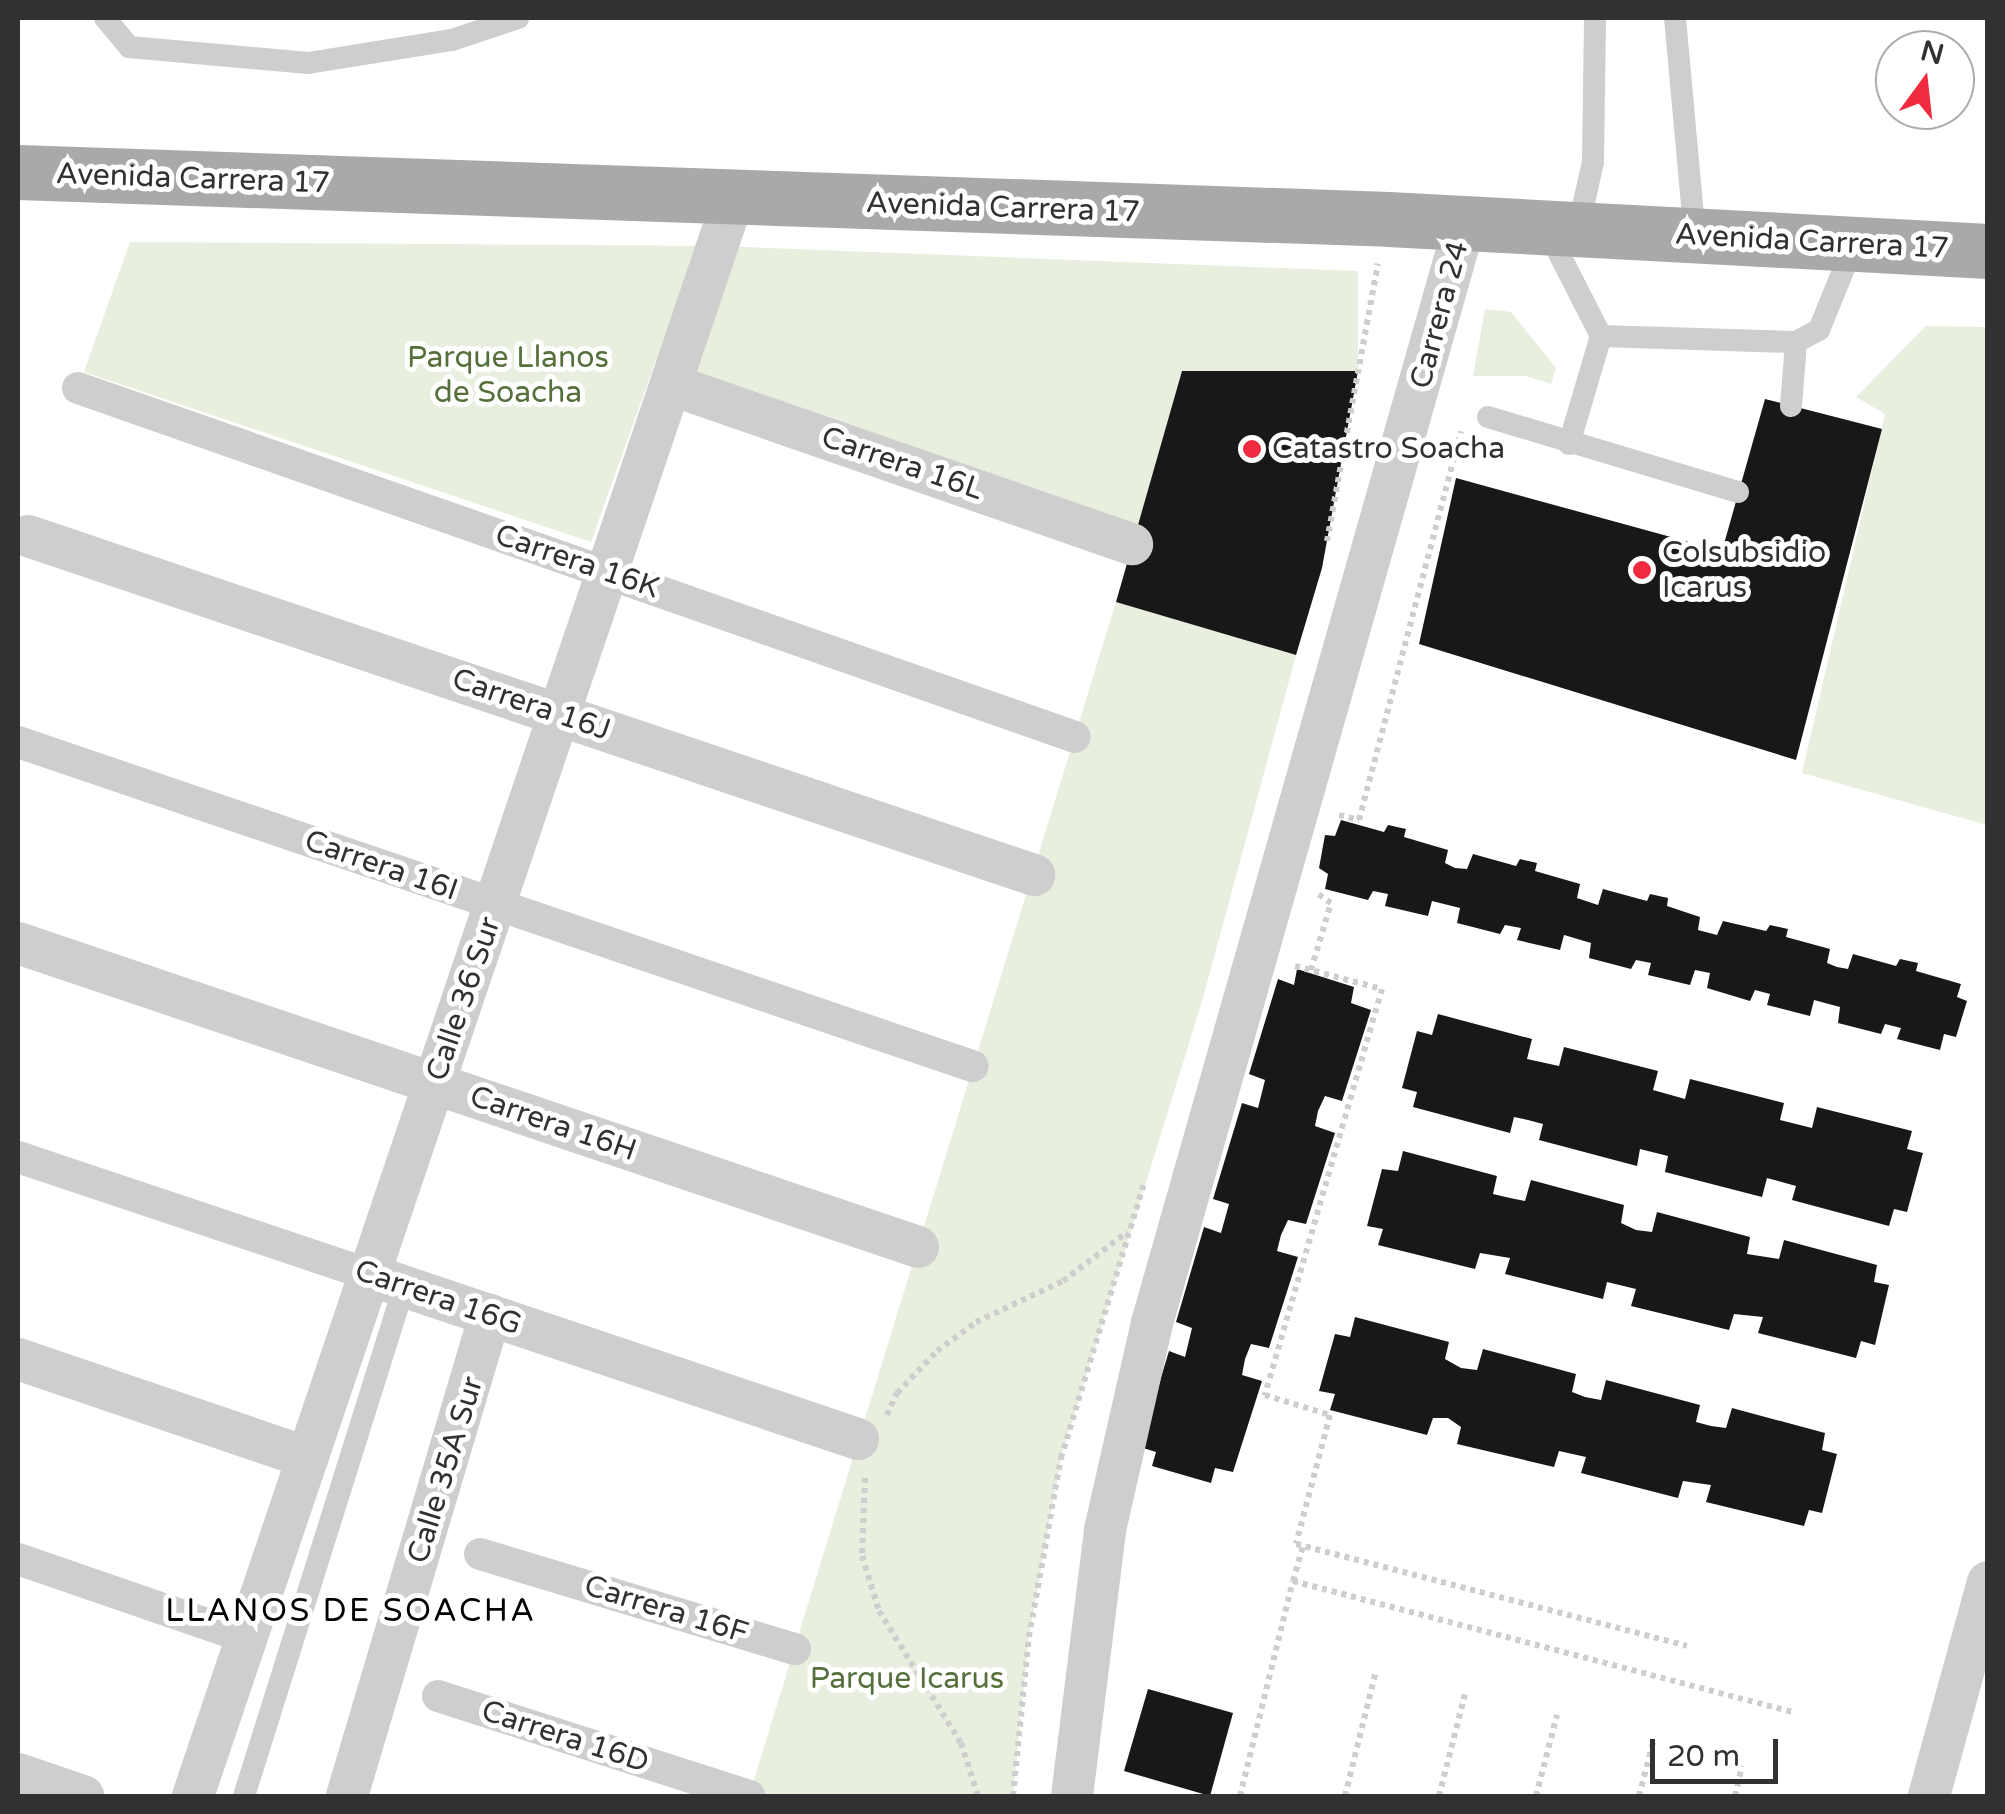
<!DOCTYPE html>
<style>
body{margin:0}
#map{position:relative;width:2005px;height:1814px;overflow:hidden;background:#fff;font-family:"Varela Round",sans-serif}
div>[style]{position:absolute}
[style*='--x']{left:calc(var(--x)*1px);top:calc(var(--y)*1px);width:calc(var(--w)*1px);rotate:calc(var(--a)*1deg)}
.green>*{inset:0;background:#e8efdf}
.building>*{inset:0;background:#181818}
.path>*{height:6px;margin-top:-3px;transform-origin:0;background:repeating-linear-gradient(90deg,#cecece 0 5px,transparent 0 10px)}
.service>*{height:22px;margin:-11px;padding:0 11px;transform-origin:11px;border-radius:11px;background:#cecece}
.pedestrian>*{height:32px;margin:-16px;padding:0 16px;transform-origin:16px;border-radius:16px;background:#cecece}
.minor>*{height:42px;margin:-21px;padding:0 21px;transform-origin:21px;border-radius:21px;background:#cecece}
.primary>*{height:55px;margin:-27.5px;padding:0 27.5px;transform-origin:27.5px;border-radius:27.5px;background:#a9a9a9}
.dots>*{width:28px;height:28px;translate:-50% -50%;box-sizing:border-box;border:5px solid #fff;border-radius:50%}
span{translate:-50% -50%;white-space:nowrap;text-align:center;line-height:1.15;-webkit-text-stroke:10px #fff;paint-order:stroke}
.street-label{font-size:30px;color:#313131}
.park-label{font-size:30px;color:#56703b}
.poi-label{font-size:30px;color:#313131}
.left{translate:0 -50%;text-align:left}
.neighbourhood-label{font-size:32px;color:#000;letter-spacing:2.5px}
.frame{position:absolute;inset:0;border:20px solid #313131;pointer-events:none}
.north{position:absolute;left:1875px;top:30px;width:100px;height:100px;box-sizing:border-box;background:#fff;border:2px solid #adadad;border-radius:50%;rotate:15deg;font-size:28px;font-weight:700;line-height:40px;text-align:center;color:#313131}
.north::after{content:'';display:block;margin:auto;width:35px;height:45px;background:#f02b40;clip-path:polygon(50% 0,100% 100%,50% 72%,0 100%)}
.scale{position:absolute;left:1650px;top:1739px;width:128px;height:45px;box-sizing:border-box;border:5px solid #313131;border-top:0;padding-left:12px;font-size:30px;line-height:35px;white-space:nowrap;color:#313131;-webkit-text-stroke:8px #fff;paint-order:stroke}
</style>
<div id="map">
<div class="green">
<div style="clip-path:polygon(130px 242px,718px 246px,1358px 271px,1358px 371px,1182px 371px,1140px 527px,656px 360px,591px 542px,84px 372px)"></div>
<div style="clip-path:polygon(1485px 309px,1511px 312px,1556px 368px,1551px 384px,1526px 376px,1473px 376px)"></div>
<div style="clip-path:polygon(1926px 326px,1987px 327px,1987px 825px,1802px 773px,1885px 414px,1856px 397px)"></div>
<div style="clip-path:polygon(1116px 602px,1296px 655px,1203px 998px,1061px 1458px,1029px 1637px,1013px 1796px,749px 1796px)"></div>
</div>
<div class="building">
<div style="clip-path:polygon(1182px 371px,1358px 371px,1322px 568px,1296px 655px,1116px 602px)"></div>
<div style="clip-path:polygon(1765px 399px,1882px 429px,1796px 760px,1419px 644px,1456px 478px,1722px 551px)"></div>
<div style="clip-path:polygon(1341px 820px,1384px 832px,1388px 825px,1406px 829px,1404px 837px,1448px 850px,1445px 863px,1455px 868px,1467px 869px,1473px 854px,1516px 866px,1520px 859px,1537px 863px,1535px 871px,1580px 884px,1577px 898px,1598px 905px,1603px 889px,1647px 901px,1650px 894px,1668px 898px,1667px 906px,1700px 917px,1698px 930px,1717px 935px,1723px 921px,1766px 931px,1770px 925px,1788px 929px,1786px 937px,1830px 949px,1827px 963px,1837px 967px,1848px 969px,1853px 954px,1896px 966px,1900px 959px,1918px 963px,1916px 971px,1961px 984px,1957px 997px,1967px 1001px,1956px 1037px,1944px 1034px,1940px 1050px,1897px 1039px,1901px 1028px,1885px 1024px,1881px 1034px,1838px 1023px,1840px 1007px,1814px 1000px,1810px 1016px,1767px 1005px,1770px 994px,1755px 990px,1750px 1001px,1707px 988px,1710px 973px,1695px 970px,1690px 985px,1648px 975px,1651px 963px,1636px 960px,1631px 969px,1589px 958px,1591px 943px,1564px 935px,1560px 950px,1517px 940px,1521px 928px,1505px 925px,1500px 934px,1457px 923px,1460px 908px,1432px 901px,1428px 916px,1385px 906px,1388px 894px,1373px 891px,1368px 900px,1325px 889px,1328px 874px,1319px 868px,1325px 835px,1335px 836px)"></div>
<div style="clip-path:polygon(1297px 969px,1354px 987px,1351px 1003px,1371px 1010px,1342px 1101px,1325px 1096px,1318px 1111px,1315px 1126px,1335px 1133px,1306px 1224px,1288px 1220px,1281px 1235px,1277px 1251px,1298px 1257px,1269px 1348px,1251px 1344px,1245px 1359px,1242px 1375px,1262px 1381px,1233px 1472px,1215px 1468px,1211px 1483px,1152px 1466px,1156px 1452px,1140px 1447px,1169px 1351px,1185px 1357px,1192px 1328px,1176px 1322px,1204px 1227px,1221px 1233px,1229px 1204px,1213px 1199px,1242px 1103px,1258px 1108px,1265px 1080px,1249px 1074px,1278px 979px,1294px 985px)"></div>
<div style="clip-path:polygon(1438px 1014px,1532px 1039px,1527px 1059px,1559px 1066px,1564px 1047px,1658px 1071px,1653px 1090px,1685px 1099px,1690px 1079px,1784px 1103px,1780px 1120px,1812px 1128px,1817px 1107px,1912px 1131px,1907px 1149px,1923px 1153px,1907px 1212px,1894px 1209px,1889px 1226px,1792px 1200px,1796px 1186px,1767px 1178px,1762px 1197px,1665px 1172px,1668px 1156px,1640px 1149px,1637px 1166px,1539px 1140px,1543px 1124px,1528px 1120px,1514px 1117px,1510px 1133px,1413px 1107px,1417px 1092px,1402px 1088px,1417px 1031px,1432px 1035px)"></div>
<div style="clip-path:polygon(1403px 1151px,1497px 1176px,1493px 1194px,1510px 1198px,1525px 1201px,1531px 1180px,1624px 1205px,1621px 1223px,1636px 1230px,1652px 1232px,1657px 1212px,1750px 1237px,1747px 1254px,1779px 1259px,1784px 1240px,1877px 1265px,1874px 1282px,1889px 1285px,1875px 1345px,1861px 1341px,1856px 1358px,1758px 1333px,1763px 1317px,1734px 1314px,1729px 1330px,1631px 1306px,1636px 1289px,1607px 1282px,1603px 1299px,1505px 1274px,1510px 1258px,1480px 1253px,1475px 1269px,1378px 1245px,1383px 1229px,1367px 1226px,1382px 1169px,1398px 1171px)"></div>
<div style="clip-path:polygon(1355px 1317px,1449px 1342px,1445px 1359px,1461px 1368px,1477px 1370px,1483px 1349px,1576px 1374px,1572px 1392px,1585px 1397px,1601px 1400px,1606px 1380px,1700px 1405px,1696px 1422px,1711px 1426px,1726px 1428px,1732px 1408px,1825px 1433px,1822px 1450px,1837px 1454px,1822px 1513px,1809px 1510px,1804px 1526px,1706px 1502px,1711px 1485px,1683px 1481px,1678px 1498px,1581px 1473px,1586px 1457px,1559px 1451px,1554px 1467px,1457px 1444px,1461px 1427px,1448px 1418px,1433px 1418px,1427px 1435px,1330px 1410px,1335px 1394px,1319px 1391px,1335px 1334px,1350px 1337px)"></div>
<div style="clip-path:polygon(1148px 1689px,1233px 1713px,1210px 1796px,1124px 1771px)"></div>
</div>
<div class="path">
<div style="--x:1327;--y:541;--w:282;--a:-79.6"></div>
<div style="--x:1339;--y:815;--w:21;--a:14"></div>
<div style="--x:1359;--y:820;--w:402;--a:-75.3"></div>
<div style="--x:1295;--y:966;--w:90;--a:14.8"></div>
<div style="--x:1382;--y:989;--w:423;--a:106.1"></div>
<div style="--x:1265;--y:1395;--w:68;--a:17.1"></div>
<div style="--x:1330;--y:1415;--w:133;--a:104.8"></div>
<div style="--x:1296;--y:1544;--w:404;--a:14.6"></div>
<div style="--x:1311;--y:970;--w:70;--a:-73.4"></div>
<div style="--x:1331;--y:903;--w:19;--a:-145"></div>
<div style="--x:887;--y:1415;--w:24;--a:-66"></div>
<div style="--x:897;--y:1393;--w:58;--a:-46.4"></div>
<div style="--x:937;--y:1351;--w:49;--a:-36.6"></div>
<div style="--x:976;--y:1322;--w:96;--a:-25.2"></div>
<div style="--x:1063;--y:1281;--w:81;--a:-37.4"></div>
<div style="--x:865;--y:1478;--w:78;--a:92.2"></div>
<div style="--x:862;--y:1556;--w:58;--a:72.8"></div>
<div style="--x:879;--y:1611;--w:155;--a:58.2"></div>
<div style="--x:961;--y:1743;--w:56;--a:72.2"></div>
<div style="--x:1293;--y:1581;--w:36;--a:-74"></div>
<div style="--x:1013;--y:1796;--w:160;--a:-84.3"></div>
<div style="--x:1029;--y:1637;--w:182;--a:-79.9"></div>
<div style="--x:1061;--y:1458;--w:287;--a:-73.2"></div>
<div style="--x:1240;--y:1796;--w:221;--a:-76.2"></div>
<div style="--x:1293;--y:1581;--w:520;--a:14.7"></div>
<div style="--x:1345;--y:1796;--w:129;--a:-76.1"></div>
<div style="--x:1439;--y:1796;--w:105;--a:-75.7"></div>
<div style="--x:1536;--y:1796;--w:84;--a:-75.5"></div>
<div style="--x:1639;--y:1796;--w:59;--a:-75.3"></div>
<div style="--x:1735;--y:1796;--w:31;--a:-77"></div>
</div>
<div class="service">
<div style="--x:105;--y:18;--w:38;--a:50"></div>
<div style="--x:129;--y:47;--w:180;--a:5.1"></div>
<div style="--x:308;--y:63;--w:146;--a:-9.1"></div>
<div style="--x:452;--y:40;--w:70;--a:-18.4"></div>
<div style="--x:1675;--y:18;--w:219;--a:84.8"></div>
<div style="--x:1578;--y:229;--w:69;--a:-77.4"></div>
<div style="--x:1593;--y:162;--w:144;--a:-89.2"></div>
<div style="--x:1547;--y:230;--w:119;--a:63"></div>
<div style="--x:1601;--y:336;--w:195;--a:1.8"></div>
<div style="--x:1796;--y:342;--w:26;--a:-28"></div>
<div style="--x:1819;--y:330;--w:93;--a:-67.9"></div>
<div style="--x:1791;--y:406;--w:64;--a:-85.5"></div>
<div style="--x:1488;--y:417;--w:261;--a:16.7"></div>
<div style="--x:1569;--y:444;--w:113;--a:-73.5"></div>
<div style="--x:244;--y:1796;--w:534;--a:-72.55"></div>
</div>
<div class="pedestrian">
<div style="--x:78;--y:388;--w:1056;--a:19.29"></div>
<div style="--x:18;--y:742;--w:1008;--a:18.76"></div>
<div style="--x:18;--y:1157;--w:371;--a:18.5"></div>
<div style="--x:480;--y:1554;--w:329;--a:16.8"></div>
<div style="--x:18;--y:1559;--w:242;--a:19"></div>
<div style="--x:438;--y:1696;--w:327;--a:17.8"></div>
</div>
<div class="minor">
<div style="--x:672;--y:385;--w:487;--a:19.1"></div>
<div style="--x:28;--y:536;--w:1062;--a:18.62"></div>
<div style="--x:18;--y:943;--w:950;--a:18.66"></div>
<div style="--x:370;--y:1275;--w:515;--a:18.58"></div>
<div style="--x:18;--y:1359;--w:306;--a:18.8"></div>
<div style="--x:18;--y:1774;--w:69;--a:18.7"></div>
<div style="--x:193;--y:1796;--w:1685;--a:-71.31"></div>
<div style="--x:347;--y:1796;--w:502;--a:-73.44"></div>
<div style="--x:1072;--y:1796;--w:268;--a:-82.9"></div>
<div style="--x:1105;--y:1530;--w:212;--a:-77.2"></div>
<div style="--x:1152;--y:1323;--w:1144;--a:-74.12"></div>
<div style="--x:1929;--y:1796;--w:222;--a:-74.6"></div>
</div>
<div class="primary">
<div style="--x:18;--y:172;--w:1371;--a:1.96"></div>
<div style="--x:1388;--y:219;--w:601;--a:3.05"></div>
</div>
<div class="dots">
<div style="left:1252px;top:449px;background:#f02b40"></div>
<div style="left:1642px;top:570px;background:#f02b40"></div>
</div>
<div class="street-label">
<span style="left:193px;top:179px;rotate:2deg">Avenida Carrera 17</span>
<span style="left:1003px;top:208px;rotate:2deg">Avenida Carrera 17</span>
<span style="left:1812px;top:242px;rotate:3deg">Avenida Carrera 17</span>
<span style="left:1440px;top:315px;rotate:-75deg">Carrera 24</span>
<span style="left:902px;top:464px;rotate:19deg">Carrera 16L</span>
<span style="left:577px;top:562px;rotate:19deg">Carrera 16K</span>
<span style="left:531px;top:705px;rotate:19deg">Carrera 16J</span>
<span style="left:381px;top:866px;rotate:19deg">Carrera 16I</span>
<span style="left:464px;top:999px;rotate:-71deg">Calle 36 Sur</span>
<span style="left:553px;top:1124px;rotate:19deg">Carrera 16H</span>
<span style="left:438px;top:1298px;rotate:19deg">Carrera 16G</span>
<span style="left:446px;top:1470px;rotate:-73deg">Calle 35A Sur</span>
<span style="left:666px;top:1610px;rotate:17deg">Carrera 16F</span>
<span style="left:565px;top:1737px;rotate:18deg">Carrera 16D</span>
</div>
<div class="park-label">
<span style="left:508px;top:375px">Parque Llanos<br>de Soacha</span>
<span style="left:907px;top:1679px">Parque Icarus</span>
</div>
<div class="poi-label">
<span class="left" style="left:1272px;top:449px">Catastro Soacha</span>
<span class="left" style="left:1662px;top:570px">Colsubsidio<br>Icarus</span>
</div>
<div class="neighbourhood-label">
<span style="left:351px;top:1611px">LLANOS DE SOACHA</span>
</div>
<div class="frame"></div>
<div class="north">N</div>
<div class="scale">20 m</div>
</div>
